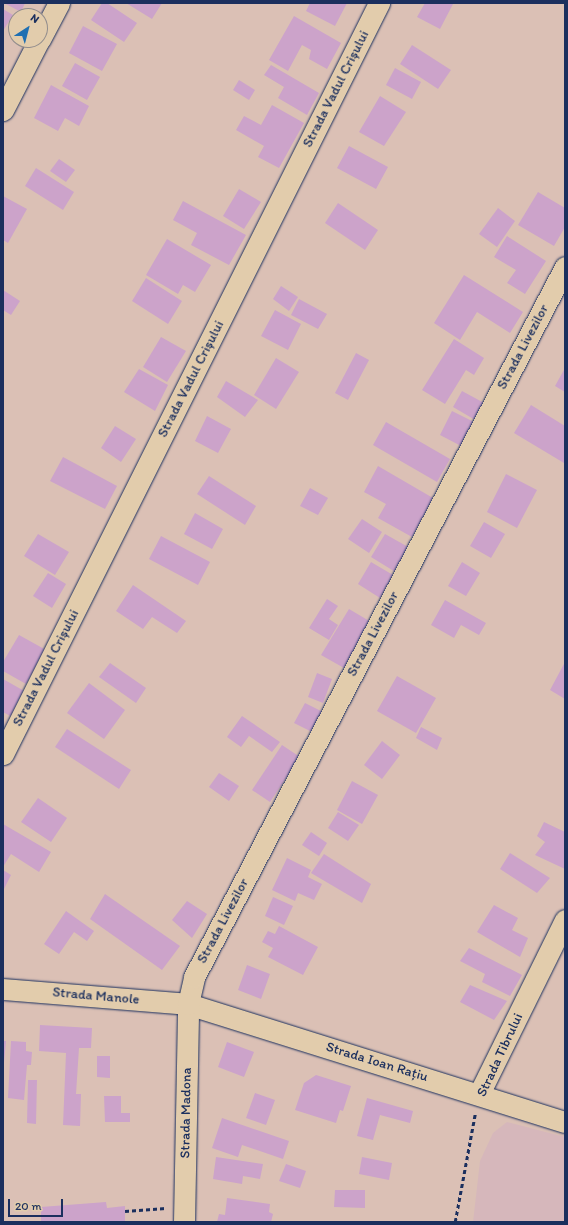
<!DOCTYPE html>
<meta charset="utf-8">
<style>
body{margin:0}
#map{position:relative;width:568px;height:1225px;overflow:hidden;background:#dbc0b5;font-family:Itim,sans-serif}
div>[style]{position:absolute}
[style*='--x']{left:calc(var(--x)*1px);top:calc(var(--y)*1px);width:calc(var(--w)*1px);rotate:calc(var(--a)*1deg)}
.built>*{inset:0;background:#d6b7bb}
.building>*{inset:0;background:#cca3ca}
.path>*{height:2.5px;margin-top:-1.25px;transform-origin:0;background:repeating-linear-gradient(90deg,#1b2f5e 0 4px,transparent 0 7px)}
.roads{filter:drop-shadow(0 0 1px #1b2f5e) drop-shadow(0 0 1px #1b2f5e)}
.street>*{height:21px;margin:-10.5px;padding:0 10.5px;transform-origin:10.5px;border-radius:10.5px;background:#e2ccac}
span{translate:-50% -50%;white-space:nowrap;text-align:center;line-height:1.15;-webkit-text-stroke:3.5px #e2ccac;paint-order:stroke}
.street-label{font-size:14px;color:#1b2f5e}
.frame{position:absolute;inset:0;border:4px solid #1b2f5e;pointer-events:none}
.north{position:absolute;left:8px;top:8px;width:40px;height:40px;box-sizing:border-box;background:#e2ccac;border:1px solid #928d8d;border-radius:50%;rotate:36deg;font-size:11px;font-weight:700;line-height:16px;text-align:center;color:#1b2f5e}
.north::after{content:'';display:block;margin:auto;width:14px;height:18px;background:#1f6fb2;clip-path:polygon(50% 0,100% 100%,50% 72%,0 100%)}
.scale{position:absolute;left:8px;top:1199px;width:55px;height:18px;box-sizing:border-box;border:2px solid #1b2f5e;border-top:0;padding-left:5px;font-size:12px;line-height:14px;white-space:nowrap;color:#1b2f5e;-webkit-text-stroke:3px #e2ccac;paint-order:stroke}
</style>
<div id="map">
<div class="built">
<div style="clip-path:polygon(507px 1122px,565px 1137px,565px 1222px,473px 1222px,480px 1161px,493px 1133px)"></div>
</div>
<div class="building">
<div style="clip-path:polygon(4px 3px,25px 3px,21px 12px)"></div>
<div style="clip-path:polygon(102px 3px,107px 3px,137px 23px,124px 42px,91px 20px)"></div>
<div style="clip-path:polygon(126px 3px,162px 3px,152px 19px)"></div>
<div style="clip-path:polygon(310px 3px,347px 3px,335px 26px,306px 11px)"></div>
<div style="clip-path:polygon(425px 3px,453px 4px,440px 29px,417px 17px)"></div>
<div style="clip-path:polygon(3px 9px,13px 15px,3px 31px)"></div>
<div style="clip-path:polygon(294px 16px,341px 43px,327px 69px,309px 59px,311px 50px,302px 45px,288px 71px,269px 60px)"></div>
<div style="clip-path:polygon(83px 26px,117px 44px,102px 71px,69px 53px)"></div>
<div style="clip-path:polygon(412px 45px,451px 70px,438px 89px,400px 64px)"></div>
<div style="clip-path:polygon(75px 63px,100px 77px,87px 100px,62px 86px)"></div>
<div style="clip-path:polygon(271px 65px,319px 93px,307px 115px,278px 98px,284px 87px,264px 75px)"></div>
<div style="clip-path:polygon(395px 68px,421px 82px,412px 99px,386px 85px)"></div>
<div style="clip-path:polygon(239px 80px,255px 90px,249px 100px,233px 90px)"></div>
<div style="clip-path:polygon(51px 85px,89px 106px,79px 126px,65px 118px,58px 131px,34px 118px)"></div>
<div style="clip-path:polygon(380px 96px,406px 112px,384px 146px,359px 132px)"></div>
<div style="clip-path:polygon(272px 105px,304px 123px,279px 168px,258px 157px,264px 146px,236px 130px,244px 116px,261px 125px)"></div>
<div style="clip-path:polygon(349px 146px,388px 167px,376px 189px,337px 168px)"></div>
<div style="clip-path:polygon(59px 159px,75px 170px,66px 182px,50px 171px)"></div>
<div style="clip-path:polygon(36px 168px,74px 192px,63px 210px,25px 186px)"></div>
<div style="clip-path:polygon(239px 189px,261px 202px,244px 229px,223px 216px)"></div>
<div style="clip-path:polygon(538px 192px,565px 208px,565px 227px,554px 246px,518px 225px)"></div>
<div style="clip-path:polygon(3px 196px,27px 209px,8px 243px,3px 240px)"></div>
<div style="clip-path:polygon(183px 201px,246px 235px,229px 265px,191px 245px,197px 233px,173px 220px)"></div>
<div style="clip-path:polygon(338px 203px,378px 230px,365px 250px,325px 223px)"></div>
<div style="clip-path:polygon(498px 208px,515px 221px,497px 247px,479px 234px)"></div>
<div style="clip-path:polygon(507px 236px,546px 261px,525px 294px,507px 283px,516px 270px,494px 257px)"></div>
<div style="clip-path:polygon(167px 239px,211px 265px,195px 292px,183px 285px,178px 294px,146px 275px)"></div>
<div style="clip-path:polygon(464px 275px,523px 312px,510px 333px,477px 312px,460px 340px,434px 323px)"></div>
<div style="clip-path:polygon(146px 278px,182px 301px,168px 324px,132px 301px)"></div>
<div style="clip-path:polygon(281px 286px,298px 297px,289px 311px,273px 299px)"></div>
<div style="clip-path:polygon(3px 290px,20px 301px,11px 315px,3px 310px)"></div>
<div style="clip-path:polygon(299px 299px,327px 314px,318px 329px,291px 315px)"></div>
<div style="clip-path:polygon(275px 310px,301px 324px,288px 350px,261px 336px)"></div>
<div style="clip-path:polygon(161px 337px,186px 351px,167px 382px,143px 367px)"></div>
<div style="clip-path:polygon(454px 339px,484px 358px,474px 375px,466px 370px,445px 404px,422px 390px)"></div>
<div style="clip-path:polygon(356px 353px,369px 360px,348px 400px,335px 393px)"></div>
<div style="clip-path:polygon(276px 358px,299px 372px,276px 409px,254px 395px)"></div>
<div style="clip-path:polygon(565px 368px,565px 392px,555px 386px)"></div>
<div style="clip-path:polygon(139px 369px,168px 385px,155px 411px,124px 392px)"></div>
<div style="clip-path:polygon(226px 381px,258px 400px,245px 417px,217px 397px)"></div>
<div style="clip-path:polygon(462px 391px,486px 404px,477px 421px,453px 407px)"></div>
<div style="clip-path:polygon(531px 405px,565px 426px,564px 463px,514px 433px)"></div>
<div style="clip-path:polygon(452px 411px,476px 423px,463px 447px,440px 435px)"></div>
<div style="clip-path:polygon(207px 416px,231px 429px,218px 453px,195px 441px)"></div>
<div style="clip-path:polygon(386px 422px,450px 459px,437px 482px,373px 445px)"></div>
<div style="clip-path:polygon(115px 426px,136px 439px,121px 462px,101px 448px)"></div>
<div style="clip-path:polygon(63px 457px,117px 486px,105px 509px,50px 481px)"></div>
<div style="clip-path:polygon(378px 466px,433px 498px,412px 537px,378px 518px,386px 504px,364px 492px)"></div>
<div style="clip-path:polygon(506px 474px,537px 490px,517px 528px,487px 512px)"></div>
<div style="clip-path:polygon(209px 476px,256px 506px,245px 525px,197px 494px)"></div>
<div style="clip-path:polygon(310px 488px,328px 498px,318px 515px,300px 506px)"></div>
<div style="clip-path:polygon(195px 513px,223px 529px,212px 549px,184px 534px)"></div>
<div style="clip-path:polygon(362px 519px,382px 532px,369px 553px,348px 539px)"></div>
<div style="clip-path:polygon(484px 522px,505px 534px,491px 558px,470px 546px)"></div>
<div style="clip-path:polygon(38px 534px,69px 552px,55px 575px,24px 556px)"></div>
<div style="clip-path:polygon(385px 534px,410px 548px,397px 573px,371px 557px)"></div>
<div style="clip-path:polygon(161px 536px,210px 562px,198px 585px,149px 559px)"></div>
<div style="clip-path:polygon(371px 562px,393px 575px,380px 598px,358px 584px)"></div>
<div style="clip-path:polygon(462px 562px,480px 573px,466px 596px,448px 586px)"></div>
<div style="clip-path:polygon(48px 573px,66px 584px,52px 608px,33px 596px)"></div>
<div style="clip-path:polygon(133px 585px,186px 621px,177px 633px,152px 617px,143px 629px,116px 611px)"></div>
<div style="clip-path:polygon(327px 599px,338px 606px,329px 619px,338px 625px,329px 640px,309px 628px)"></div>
<div style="clip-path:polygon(445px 600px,486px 623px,479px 635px,461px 625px,454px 638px,431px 625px)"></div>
<div style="clip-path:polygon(349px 609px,371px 622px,344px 668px,321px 655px)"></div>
<div style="clip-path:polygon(19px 635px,46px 650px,26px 684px,3px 671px,3px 662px)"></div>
<div style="clip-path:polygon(565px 662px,565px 699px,550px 690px)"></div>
<div style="clip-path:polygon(110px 663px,146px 688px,136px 703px,99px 677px)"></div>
<div style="clip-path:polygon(317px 673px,332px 679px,323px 703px,308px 697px)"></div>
<div style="clip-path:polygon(397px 676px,436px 698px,416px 733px,377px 711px)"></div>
<div style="clip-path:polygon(3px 679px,26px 692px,12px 717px,3px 712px)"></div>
<div style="clip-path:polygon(89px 683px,125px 710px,104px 739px,67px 713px)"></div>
<div style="clip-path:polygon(305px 703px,323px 712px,312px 732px,294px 723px)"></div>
<div style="clip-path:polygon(242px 716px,280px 742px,272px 752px,249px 736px,241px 747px,227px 737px)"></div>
<div style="clip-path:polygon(421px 727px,442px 738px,437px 750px,416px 738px)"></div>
<div style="clip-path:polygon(67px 729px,131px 770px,119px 789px,55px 747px)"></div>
<div style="clip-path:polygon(382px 741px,400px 755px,382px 779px,364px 765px)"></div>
<div style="clip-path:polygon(282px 745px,300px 757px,270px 802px,252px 790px)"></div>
<div style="clip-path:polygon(219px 773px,239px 786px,229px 801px,209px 787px)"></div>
<div style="clip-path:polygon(352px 781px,378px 795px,362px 824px,337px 810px)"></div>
<div style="clip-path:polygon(38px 798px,67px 818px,51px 842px,21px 822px)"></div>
<div style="clip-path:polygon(338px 812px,359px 825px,348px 841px,328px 828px)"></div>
<div style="clip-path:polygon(544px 822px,565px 832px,565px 869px,535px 855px,545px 842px,537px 836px)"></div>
<div style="clip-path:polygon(3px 824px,51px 852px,39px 872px,11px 854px,3px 867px)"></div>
<div style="clip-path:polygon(311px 832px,327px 843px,319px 856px,302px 845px)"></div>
<div style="clip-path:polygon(510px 853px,550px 878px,537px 893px,500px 869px)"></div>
<div style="clip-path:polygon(324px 854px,371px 884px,362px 903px,311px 873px)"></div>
<div style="clip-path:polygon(287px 858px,311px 870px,308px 877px,322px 884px,314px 900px,298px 893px,295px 901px,272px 890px)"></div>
<div style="clip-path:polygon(3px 870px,11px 875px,3px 891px)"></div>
<div style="clip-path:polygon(105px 894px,180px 946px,162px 970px,90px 919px)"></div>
<div style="clip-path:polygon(273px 897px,293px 906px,284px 925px,265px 916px)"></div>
<div style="clip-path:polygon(187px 901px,207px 914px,192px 938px,172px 920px)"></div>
<div style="clip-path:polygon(494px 905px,518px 918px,512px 930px,528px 938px,520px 957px,477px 932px)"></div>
<div style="clip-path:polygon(66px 911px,94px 931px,87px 941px,74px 932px,59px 954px,44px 944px)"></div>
<div style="clip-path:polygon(279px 926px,318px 947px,303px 975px,268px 957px,273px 948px,262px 942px,268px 931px,275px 934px)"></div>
<div style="clip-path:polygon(469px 948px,522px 975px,510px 996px,482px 982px,485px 974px,460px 961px)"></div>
<div style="clip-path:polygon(247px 965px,270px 974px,261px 999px,238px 990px)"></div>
<div style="clip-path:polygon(470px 985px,507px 1001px,494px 1020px,460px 1002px)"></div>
<div style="clip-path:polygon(40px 1025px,92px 1028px,91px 1048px,79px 1048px,76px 1094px,81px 1094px,80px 1126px,63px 1125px,66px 1053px,39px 1051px)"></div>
<div style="clip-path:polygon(3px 1041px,6px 1041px,4px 1063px,3px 1063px)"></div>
<div style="clip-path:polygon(11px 1041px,26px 1042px,26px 1051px,32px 1052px,31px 1065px,27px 1065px,24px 1100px,8px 1098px)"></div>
<div style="clip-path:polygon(227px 1042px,254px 1052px,244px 1077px,218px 1067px)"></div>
<div style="clip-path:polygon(97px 1056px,110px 1056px,110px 1078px,97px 1077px)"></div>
<div style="clip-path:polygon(316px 1075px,351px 1086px,343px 1111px,340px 1110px,336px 1123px,295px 1110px,304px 1083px)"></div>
<div style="clip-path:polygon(28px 1080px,37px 1080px,36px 1124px,27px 1123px)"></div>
<div style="clip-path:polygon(255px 1093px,275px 1100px,266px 1125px,246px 1118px)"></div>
<div style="clip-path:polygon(104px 1096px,121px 1096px,121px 1113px,130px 1113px,130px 1122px,105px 1122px)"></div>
<div style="clip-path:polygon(367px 1098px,413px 1111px,410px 1123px,380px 1115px,373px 1140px,357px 1136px)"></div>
<div style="clip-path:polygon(222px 1118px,289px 1141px,283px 1159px,242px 1145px,238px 1157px,212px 1148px)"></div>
<div style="clip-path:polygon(216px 1157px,263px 1164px,260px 1179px,243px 1176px,242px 1184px,213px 1179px)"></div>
<div style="clip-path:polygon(362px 1157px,392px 1163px,389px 1180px,359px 1174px)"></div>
<div style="clip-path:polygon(286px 1164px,306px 1171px,300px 1188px,279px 1181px)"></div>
<div style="clip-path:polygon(335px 1190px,365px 1190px,365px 1208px,334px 1207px)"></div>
<div style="clip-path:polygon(227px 1198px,270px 1204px,269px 1212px,273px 1214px,271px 1222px,217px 1222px,219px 1214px,225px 1215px)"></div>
<div style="clip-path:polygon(106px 1202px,107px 1208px,125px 1206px,125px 1222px,41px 1222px,41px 1207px)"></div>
</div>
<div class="path">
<div style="--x:125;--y:1211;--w:41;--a:-4.2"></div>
<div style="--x:455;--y:1222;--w:110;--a:-79.5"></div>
</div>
<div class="roads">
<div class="street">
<div style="--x:40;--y:39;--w:41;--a:-62.2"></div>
<div style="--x:3;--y:110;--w:79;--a:-62.8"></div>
<div style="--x:3;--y:754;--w:840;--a:-63.4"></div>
<div style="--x:3;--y:989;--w:186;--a:4.6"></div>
<div style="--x:188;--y:1004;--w:395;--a:17.4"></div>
<div style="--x:479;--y:1094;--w:194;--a:-63.7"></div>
<div style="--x:184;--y:1222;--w:218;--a:-88.9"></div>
<div style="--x:188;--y:1004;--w:28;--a:-77"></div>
<div style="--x:194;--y:977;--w:801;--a:-62.41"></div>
</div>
</div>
<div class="street-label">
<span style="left:336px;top:89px;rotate:-63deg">Strada Vadul Crișului</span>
<span style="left:523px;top:347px;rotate:-62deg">Strada Livezilor</span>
<span style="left:191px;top:379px;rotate:-63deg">Strada Vadul Crișului</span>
<span style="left:373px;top:634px;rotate:-62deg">Strada Livezilor</span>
<span style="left:46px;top:668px;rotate:-63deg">Strada Vadul Crișului</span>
<span style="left:223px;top:921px;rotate:-62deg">Strada Livezilor</span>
<span style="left:96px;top:996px;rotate:5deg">Strada Manole</span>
<span style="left:500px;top:1055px;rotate:-65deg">Strada Tibrului</span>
<span style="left:377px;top:1062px;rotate:17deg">Strada Ioan Rațiu</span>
<span style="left:186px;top:1113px;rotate:-89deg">Strada Madona</span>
</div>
<div class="frame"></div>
<div class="north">N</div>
<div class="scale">20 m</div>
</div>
